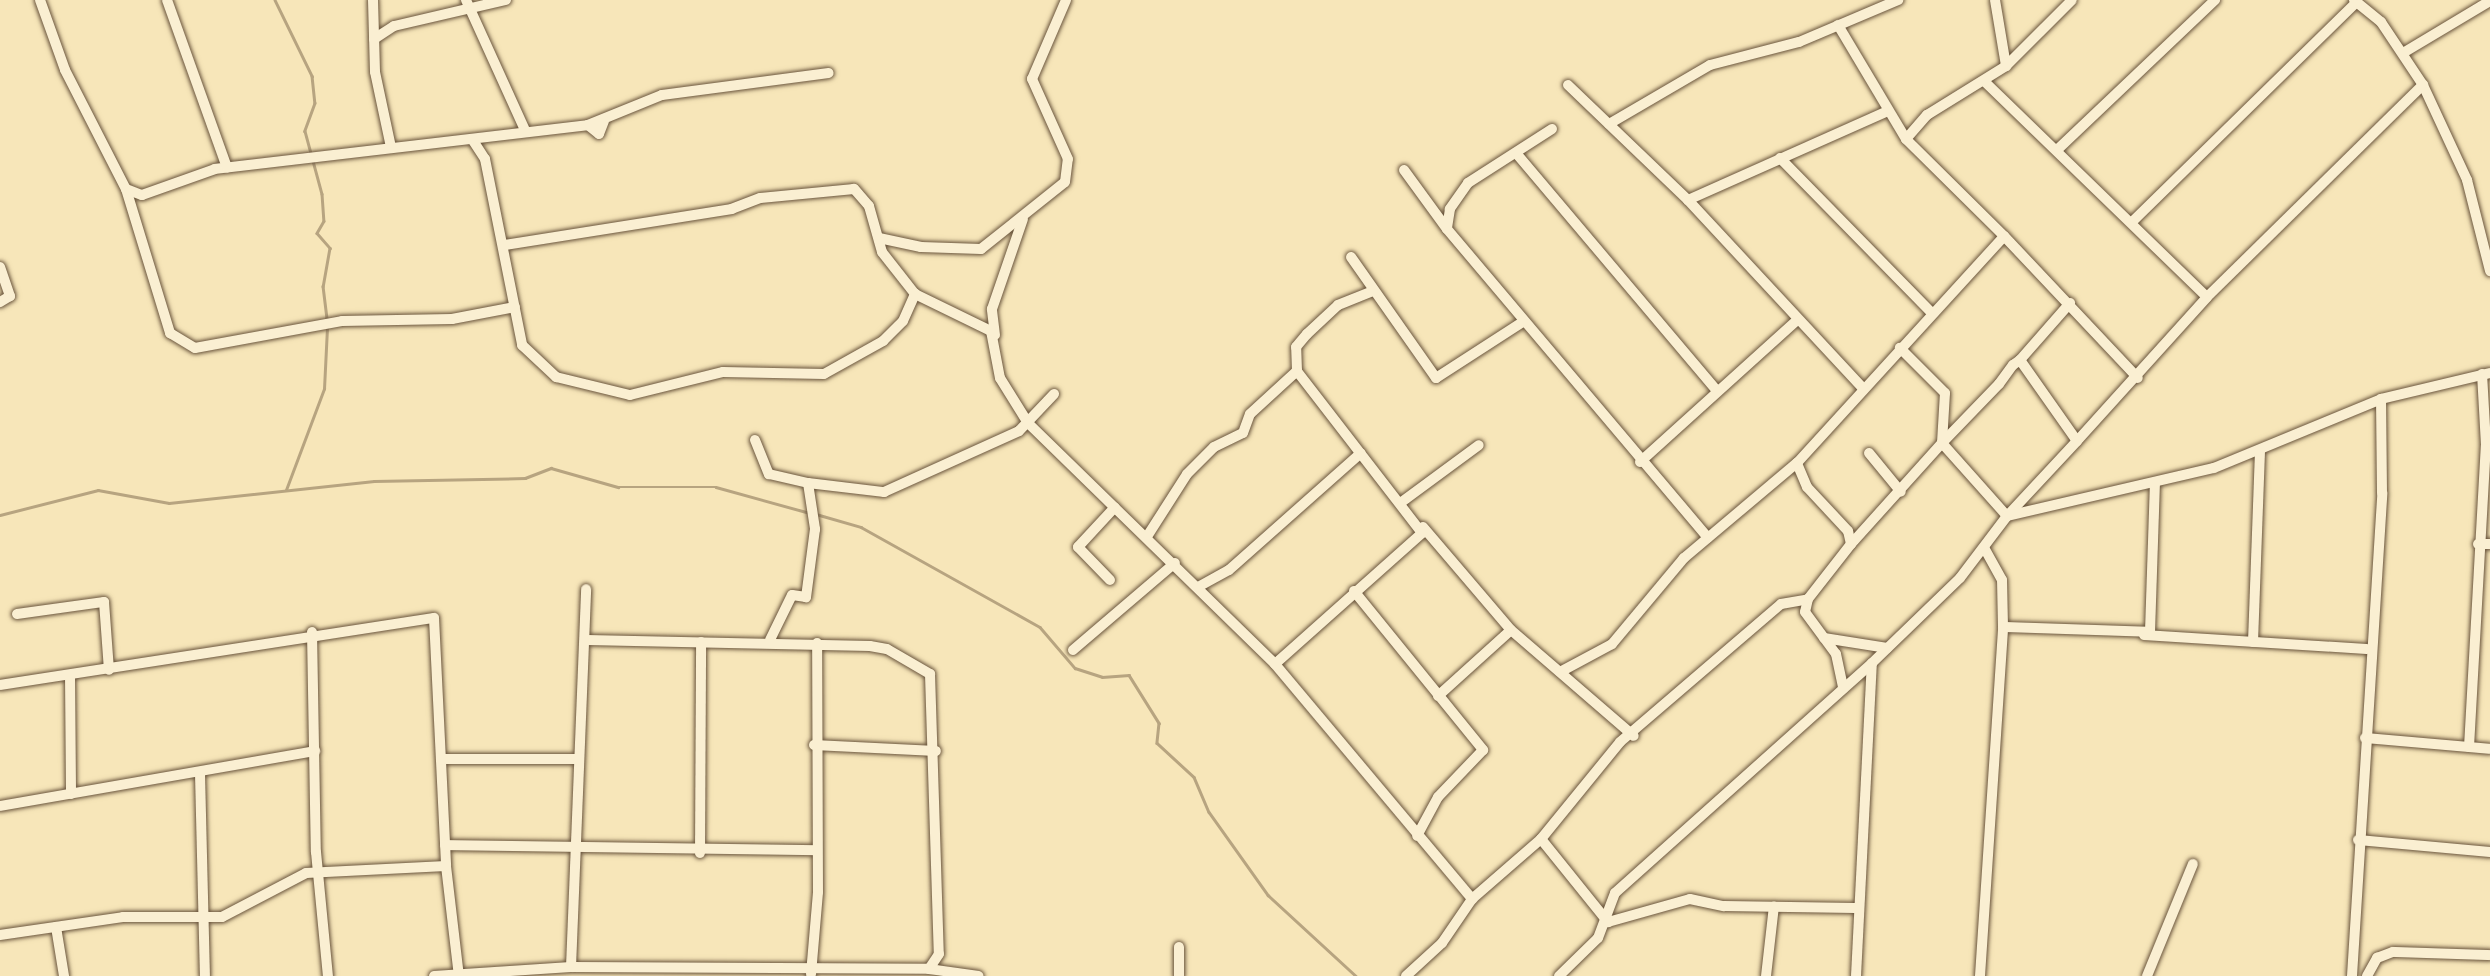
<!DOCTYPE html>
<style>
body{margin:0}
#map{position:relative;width:2490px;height:976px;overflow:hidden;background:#f7e6b9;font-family:Vollkorn,serif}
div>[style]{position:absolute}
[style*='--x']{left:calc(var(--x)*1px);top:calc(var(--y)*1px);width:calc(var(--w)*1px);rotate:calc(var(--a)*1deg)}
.stream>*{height:2.5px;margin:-1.25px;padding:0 1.25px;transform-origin:1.25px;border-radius:1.25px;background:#b7a480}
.roads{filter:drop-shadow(0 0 2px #69543c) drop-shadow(0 0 2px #69543c)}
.street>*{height:10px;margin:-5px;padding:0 5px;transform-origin:5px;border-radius:5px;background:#faefd2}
span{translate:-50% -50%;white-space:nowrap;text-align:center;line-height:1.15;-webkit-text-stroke:5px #faefd2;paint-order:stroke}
</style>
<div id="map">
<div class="stream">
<div style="--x:275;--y:0;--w:85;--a:64"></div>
<div style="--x:312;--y:76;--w:27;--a:84"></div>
<div style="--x:315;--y:103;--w:30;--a:110"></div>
<div style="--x:305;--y:131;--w:65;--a:74.9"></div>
<div style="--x:322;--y:194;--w:27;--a:86"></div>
<div style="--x:324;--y:221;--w:14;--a:120"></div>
<div style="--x:317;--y:233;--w:20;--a:49"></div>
<div style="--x:330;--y:248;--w:39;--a:100"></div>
<div style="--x:323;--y:286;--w:34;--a:83"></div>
<div style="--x:286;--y:490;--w:108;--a:-69.4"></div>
<div style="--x:324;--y:389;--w:62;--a:-87.2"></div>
<div style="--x:816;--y:514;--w:47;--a:16.1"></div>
<div style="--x:861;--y:527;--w:205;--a:29.2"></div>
<div style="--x:1040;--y:627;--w:54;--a:49.5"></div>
<div style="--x:1075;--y:668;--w:28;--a:18"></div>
<div style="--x:1102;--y:677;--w:27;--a:-4"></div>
<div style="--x:1129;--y:675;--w:57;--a:58"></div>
<div style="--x:1159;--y:723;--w:20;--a:96"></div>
<div style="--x:1157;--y:743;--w:50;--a:42.6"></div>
<div style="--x:1194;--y:777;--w:38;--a:67"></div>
<div style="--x:1209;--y:812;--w:102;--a:54.6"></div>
<div style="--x:1268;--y:895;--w:120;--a:42.6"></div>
<div style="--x:0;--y:515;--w:101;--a:-14.3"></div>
<div style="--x:98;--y:490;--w:72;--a:10.4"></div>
<div style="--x:169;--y:503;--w:206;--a:-6.1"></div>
<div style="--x:374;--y:481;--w:151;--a:-1.1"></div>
<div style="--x:525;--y:478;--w:28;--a:-21"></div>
<div style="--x:551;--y:468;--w:70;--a:15.8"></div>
<div style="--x:618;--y:487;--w:98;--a:0"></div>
<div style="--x:716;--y:487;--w:98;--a:15.5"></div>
</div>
<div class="roads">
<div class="street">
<div style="--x:40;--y:0;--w:74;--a:70.3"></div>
<div style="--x:65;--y:70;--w:134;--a:62.9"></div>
<div style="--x:126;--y:189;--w:17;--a:21"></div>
<div style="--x:142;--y:195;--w:77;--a:-19.6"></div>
<div style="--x:215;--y:169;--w:376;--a:-6.7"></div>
<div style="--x:588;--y:125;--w:80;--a:-22.1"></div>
<div style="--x:662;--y:95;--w:168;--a:-7.5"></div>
<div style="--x:167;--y:0;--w:178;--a:70.3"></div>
<div style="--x:373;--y:0;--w:72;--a:88.4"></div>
<div style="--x:375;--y:72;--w:77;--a:78"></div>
<div style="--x:466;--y:0;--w:143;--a:65.6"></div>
<div style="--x:1995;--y:0;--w:67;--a:80.5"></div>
<div style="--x:2354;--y:0;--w:35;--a:39"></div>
<div style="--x:2381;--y:22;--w:76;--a:56.3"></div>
<div style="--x:2423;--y:85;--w:105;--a:65.1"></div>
<div style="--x:2467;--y:180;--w:94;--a:75.8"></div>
<div style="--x:1838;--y:25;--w:133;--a:59.2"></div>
<div style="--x:374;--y:39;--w:24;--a:-33"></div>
<div style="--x:394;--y:26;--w:115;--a:-13.1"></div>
<div style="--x:2403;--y:53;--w:101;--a:-30.9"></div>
<div style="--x:1984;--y:81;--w:310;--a:44.1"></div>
<div style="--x:1568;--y:85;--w:166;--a:43.8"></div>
<div style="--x:1688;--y:200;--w:257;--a:47.1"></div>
<div style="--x:1609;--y:124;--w:117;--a:-30.3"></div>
<div style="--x:1710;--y:65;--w:92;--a:-14.5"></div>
<div style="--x:1799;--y:42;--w:108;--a:-23"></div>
<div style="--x:588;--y:125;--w:14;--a:39"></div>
<div style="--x:599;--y:134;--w:14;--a:-69"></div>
<div style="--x:1552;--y:129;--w:100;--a:147.3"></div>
<div style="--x:1468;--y:183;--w:32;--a:125"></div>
<div style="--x:1450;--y:209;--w:20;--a:99"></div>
<div style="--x:1447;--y:229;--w:404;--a:49.8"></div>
<div style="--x:472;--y:139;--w:24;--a:57"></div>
<div style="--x:485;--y:159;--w:190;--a:78.7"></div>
<div style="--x:522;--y:345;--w:47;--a:43.3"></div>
<div style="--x:556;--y:377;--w:76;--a:13.7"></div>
<div style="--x:630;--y:395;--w:96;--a:-13.9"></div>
<div style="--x:723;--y:372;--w:101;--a:1.1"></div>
<div style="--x:824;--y:374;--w:68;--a:-29.2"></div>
<div style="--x:883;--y:341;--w:28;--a:-45"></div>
<div style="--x:903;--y:321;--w:30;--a:-66"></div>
<div style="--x:915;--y:294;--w:53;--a:-128.2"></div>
<div style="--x:882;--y:252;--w:48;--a:-105.8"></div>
<div style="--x:869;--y:206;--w:23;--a:-131"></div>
<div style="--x:854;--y:189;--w:94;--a:174.5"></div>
<div style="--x:760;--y:198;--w:30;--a:159"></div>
<div style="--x:732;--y:209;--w:230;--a:171"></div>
<div style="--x:2057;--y:150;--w:218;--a:-43.5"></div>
<div style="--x:1516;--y:153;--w:310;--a:49.8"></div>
<div style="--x:1780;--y:158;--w:217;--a:45.6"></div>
<div style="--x:1404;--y:170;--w:73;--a:53.9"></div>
<div style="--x:126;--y:189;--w:151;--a:73"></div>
<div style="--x:170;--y:333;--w:29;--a:31"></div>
<div style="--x:195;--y:348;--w:149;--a:-10.4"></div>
<div style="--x:342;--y:321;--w:110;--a:-1"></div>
<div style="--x:452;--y:319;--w:64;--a:-10.8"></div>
<div style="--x:1688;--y:200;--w:219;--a:-24"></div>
<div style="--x:2133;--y:221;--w:312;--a:-44.4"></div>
<div style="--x:2004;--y:236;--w:138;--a:-135.3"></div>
<div style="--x:1906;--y:139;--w:32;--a:-49"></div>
<div style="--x:1927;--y:115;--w:93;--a:-31.8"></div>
<div style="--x:2006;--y:66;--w:93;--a:-45"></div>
<div style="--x:879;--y:238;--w:43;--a:12.1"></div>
<div style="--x:921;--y:247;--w:60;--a:1.9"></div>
<div style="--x:981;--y:249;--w:107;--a:-38.6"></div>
<div style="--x:1065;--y:182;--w:23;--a:-83"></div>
<div style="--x:1068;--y:159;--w:88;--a:-114.2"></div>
<div style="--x:1032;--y:79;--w:86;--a:-66.7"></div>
<div style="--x:1351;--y:257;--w:148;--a:54.9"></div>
<div style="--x:1436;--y:378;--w:105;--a:-32.9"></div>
<div style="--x:0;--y:267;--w:31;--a:71"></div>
<div style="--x:10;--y:296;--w:12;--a:149"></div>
<div style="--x:915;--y:294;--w:85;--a:26"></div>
<div style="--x:991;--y:331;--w:48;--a:79.2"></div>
<div style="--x:1000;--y:378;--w:53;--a:58.1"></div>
<div style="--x:1028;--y:423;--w:345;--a:44.3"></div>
<div style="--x:1275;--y:664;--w:307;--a:50"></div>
<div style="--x:995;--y:335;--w:26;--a:-97"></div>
<div style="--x:992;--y:309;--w:95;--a:-71"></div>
<div style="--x:2020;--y:360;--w:76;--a:-48.7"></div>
<div style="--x:755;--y:440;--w:37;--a:68"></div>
<div style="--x:769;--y:474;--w:40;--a:13"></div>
<div style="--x:808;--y:483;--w:47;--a:81.3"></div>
<div style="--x:815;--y:529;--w:69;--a:97.5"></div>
<div style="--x:806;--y:597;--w:14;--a:-172"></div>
<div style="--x:792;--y:595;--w:50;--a:116.1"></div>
<div style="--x:2077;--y:441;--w:194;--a:-47.9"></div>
<div style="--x:2207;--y:297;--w:303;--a:-44.5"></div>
<div style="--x:1869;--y:453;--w:50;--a:50.6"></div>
<div style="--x:1640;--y:462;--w:210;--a:-42.1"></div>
<div style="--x:808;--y:483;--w:77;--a:6.8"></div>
<div style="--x:884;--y:492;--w:148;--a:-24.3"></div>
<div style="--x:1019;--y:431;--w:51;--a:-46.6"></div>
<div style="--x:1403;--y:501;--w:94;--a:-36.4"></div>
<div style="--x:1423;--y:527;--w:135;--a:49.5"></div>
<div style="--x:1511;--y:630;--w:162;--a:40.8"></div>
<div style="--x:1148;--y:535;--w:72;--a:-57.4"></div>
<div style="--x:1187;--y:474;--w:38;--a:-45"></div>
<div style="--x:1214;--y:447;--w:32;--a:-26"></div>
<div style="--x:1243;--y:433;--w:20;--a:-70"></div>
<div style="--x:1250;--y:414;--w:64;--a:-42.5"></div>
<div style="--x:1852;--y:543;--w:135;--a:-48"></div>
<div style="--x:1942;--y:443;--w:82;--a:-46"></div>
<div style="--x:1999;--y:384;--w:24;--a:-54"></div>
<div style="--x:2013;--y:365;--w:9;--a:-36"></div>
<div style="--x:2020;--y:360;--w:99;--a:54.9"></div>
<div style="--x:2077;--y:441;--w:103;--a:133"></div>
<div style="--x:2007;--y:516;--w:98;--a:-131.7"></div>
<div style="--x:1942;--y:443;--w:50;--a:-86.6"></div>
<div style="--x:1945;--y:393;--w:64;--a:-135"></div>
<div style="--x:2478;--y:544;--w:12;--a:0"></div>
<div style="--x:1110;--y:580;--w:46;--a:-134.1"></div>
<div style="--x:1078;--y:547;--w:54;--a:-47.2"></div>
<div style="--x:1198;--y:587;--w:35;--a:-29"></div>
<div style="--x:1229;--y:570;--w:176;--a:-41.6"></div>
<div style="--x:1354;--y:591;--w:205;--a:50.9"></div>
<div style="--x:1483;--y:750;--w:65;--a:133.8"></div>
<div style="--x:1438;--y:797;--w:44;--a:118.3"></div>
<div style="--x:1808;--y:599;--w:13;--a:103"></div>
<div style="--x:1805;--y:612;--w:52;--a:53.6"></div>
<div style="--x:1836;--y:654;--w:35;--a:78"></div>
<div style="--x:17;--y:614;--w:88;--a:-7.9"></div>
<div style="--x:104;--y:602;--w:68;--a:85.8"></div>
<div style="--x:2003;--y:627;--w:147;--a:1.9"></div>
<div style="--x:2150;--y:632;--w:149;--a:-88.1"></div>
<div style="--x:312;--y:632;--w:220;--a:89"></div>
<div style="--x:316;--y:852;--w:125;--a:84.5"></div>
<div style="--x:2144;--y:635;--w:223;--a:3.6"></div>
<div style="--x:1824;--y:638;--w:64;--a:9"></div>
<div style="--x:587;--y:640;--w:283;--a:1.2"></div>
<div style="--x:870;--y:646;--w:17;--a:10"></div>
<div style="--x:887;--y:649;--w:50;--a:30.2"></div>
<div style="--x:930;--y:674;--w:280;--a:88.2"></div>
<div style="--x:939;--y:954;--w:18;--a:124"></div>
<div style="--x:2253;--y:642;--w:192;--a:-87.9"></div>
<div style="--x:1073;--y:650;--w:134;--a:-40.5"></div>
<div style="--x:1275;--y:664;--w:197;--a:-41.7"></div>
<div style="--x:1422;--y:533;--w:205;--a:-127.7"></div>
<div style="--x:1297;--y:371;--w:24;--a:-92"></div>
<div style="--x:1296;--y:347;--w:17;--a:-50"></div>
<div style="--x:1307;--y:334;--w:42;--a:-43.1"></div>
<div style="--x:1338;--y:305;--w:38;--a:-22"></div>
<div style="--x:1560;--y:672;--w:59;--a:-28.3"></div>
<div style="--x:1612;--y:644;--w:112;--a:-50.1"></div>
<div style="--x:1684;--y:558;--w:148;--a:-40.1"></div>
<div style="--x:1797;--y:463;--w:307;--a:-47.6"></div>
<div style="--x:2004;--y:236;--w:195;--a:46.7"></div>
<div style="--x:70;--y:675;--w:119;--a:89.5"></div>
<div style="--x:0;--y:685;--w:439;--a:-8.8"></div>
<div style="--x:434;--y:618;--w:248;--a:87.2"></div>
<div style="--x:446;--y:866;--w:111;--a:83.3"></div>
<div style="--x:1438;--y:696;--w:98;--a:-42.1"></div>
<div style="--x:2365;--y:738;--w:125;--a:5"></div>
<div style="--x:814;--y:745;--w:122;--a:2.8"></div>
<div style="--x:2469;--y:747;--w:302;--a:-86.8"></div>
<div style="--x:2486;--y:445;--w:71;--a:-93.2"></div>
<div style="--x:441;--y:759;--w:136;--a:0"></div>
<div style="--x:200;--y:774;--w:202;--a:88.6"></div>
<div style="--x:0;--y:806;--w:320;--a:-9.9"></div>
<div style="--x:1541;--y:839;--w:107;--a:51.1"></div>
<div style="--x:1608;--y:922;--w:85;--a:-15.7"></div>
<div style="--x:1690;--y:899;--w:35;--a:12"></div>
<div style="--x:1724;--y:906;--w:131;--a:0.9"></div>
<div style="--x:2358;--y:840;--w:133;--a:5.2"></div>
<div style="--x:445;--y:845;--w:370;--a:0.8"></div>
<div style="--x:700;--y:853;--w:211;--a:-89.7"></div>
<div style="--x:56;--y:927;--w:50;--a:80.7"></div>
<div style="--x:0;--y:935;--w:124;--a:-8.3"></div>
<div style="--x:123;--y:917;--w:99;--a:0"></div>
<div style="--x:222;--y:917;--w:95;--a:-27.6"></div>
<div style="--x:306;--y:873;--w:140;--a:-2.9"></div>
<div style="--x:571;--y:967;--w:378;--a:-87.7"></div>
<div style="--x:811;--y:974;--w:82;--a:-85.1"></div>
<div style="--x:818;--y:892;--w:249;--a:-90.2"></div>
<div style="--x:434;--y:976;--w:137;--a:-3.8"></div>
<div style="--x:571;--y:967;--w:358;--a:0.3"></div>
<div style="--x:929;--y:969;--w:50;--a:8"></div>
<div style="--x:1179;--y:976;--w:29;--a:-90"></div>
<div style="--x:1406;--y:976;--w:49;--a:-42.5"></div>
<div style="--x:1442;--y:943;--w:53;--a:-55.7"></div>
<div style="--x:1472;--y:899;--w:91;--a:-41"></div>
<div style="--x:1541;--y:839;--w:125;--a:-50.8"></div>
<div style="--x:1620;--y:742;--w:212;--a:-40.6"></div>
<div style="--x:1781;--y:604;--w:27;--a:-10"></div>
<div style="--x:1808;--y:599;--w:70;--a:-52"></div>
<div style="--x:1851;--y:544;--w:13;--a:-103"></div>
<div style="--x:1848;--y:531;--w:60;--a:-133"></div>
<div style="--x:1807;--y:487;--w:26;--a:-113"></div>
<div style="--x:1559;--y:976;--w:54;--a:-44.3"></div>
<div style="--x:1598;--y:938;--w:48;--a:-69.3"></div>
<div style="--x:1615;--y:893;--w:345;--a:-41.8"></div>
<div style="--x:1872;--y:663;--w:122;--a:-44"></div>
<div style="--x:1960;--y:578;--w:78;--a:-52.8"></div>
<div style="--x:2007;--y:516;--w:212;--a:-13.1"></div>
<div style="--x:2214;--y:468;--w:181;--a:-22.4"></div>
<div style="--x:2381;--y:399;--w:112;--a:-13.4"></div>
<div style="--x:1766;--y:976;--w:70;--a:-83.5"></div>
<div style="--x:1856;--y:976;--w:313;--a:-87.1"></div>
<div style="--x:1980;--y:976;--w:350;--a:-86.2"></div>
<div style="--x:2003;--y:627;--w:47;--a:-91.2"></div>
<div style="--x:2002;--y:580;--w:35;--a:-119"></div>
<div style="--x:2147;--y:976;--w:121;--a:-67.7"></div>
<div style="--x:2352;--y:976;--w:484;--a:-86.4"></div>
<div style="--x:2382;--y:493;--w:94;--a:-90.6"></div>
<div style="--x:2367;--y:976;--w:21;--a:-61"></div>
<div style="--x:2377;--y:958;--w:17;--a:-21"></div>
<div style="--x:2393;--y:952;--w:97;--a:1.8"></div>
</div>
</div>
</div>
